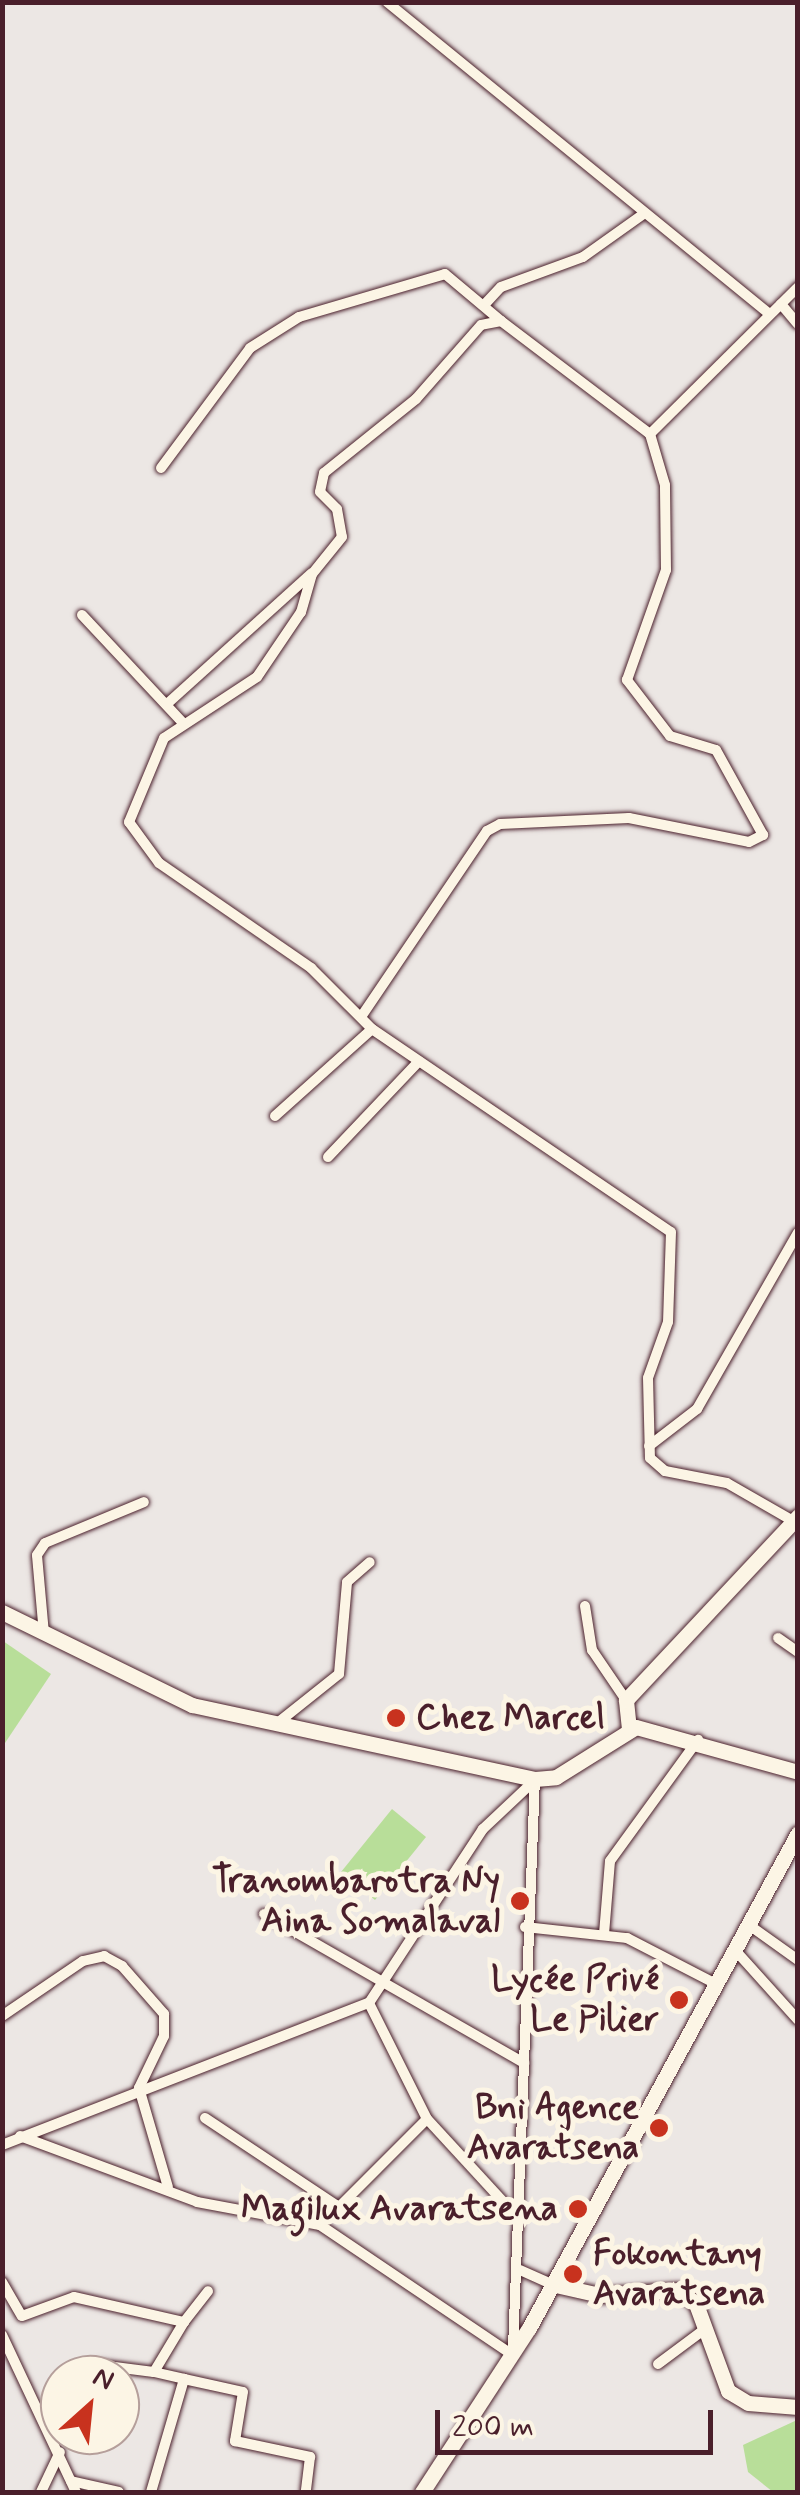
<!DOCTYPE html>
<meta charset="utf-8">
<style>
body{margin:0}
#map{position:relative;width:800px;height:2495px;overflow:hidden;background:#ece7e4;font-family:Mynerve,sans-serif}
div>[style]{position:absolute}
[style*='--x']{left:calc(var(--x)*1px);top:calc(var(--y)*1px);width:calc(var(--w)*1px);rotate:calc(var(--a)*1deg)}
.green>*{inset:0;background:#b8de99}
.roads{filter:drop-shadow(0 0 2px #4a1f2b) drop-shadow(0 0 2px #4a1f2b)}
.street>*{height:10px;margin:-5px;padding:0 5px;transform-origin:5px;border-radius:5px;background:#fcf5e5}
.secondary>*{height:15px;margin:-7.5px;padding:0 7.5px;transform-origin:7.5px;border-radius:7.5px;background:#fcf5e5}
.dots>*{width:28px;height:28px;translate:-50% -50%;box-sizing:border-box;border:5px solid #fcf5e5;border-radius:50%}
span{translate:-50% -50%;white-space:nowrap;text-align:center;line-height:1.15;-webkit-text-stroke:10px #fcf5e5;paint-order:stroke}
.poi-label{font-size:35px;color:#4a1f2b;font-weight:700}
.left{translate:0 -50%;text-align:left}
.right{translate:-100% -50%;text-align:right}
.frame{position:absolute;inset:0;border:5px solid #4a1f2b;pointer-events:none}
.north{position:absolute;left:40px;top:2355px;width:100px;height:100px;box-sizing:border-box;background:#fcf5e5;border:2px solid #b59f9b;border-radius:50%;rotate:27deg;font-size:28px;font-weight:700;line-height:40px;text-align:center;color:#4a1f2b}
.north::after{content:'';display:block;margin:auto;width:35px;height:45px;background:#c8321e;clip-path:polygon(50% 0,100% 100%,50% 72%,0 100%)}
.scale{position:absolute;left:435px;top:2410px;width:278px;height:45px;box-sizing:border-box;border:5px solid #4a1f2b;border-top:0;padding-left:12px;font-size:30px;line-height:35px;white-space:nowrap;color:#4a1f2b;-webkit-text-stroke:8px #fcf5e5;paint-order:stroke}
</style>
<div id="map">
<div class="green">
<div style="clip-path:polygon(3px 1641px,51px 1674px,3px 1746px)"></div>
<div style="clip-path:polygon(392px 1809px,426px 1837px,375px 1900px,341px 1872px)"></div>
<div style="clip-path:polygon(797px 2420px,797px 2492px,773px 2492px,748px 2472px,743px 2445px)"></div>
</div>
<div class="roads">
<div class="street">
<div style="--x:387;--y:2;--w:493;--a:39.2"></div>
<div style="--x:485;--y:304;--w:23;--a:-47"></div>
<div style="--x:501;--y:287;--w:87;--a:-20.1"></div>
<div style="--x:583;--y:257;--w:72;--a:-35.4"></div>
<div style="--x:781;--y:304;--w:26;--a:50"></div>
<div style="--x:650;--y:434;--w:187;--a:-142.8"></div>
<div style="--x:501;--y:321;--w:20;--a:169"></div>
<div style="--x:481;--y:325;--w:98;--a:131.3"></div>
<div style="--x:416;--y:399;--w:118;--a:141.2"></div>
<div style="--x:324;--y:473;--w:19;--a:102"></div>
<div style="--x:320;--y:492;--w:24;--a:45"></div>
<div style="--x:337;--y:509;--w:28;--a:80"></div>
<div style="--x:342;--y:537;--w:48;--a:129"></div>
<div style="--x:312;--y:574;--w:40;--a:106"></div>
<div style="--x:301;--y:612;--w:78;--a:124.1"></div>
<div style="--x:257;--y:677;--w:111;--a:146.7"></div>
<div style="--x:164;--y:738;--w:91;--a:112.6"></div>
<div style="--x:129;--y:822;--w:51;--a:53.8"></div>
<div style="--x:159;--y:863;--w:185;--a:34.6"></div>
<div style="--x:311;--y:968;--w:86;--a:45"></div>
<div style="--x:372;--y:1029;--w:361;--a:34.2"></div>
<div style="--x:671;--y:1232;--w:90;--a:91.9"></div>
<div style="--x:668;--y:1322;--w:59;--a:109.7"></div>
<div style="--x:648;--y:1378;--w:80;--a:88.6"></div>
<div style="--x:650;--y:1458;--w:20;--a:41"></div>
<div style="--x:665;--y:1471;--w:63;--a:11"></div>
<div style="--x:727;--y:1483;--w:76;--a:29.9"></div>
<div style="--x:161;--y:468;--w:149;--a:-53.4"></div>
<div style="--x:250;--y:348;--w:58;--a:-32.3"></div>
<div style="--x:299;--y:317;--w:152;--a:-16.4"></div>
<div style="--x:445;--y:274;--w:73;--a:40"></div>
<div style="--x:82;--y:615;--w:148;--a:46.9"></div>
<div style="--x:168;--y:703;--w:193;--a:-42.1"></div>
<div style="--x:363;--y:1014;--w:221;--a:-55.9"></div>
<div style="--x:487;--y:831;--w:15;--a:-28"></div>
<div style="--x:500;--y:824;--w:129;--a:-2.7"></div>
<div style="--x:629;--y:818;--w:122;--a:11.3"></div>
<div style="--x:749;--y:842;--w:16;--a:-27"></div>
<div style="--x:763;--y:835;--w:97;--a:-118.9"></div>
<div style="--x:716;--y:750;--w:48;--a:-163.1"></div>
<div style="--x:670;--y:736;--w:71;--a:-127.5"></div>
<div style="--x:627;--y:680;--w:117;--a:-70.5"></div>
<div style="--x:666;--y:570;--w:85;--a:-90.7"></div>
<div style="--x:665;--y:485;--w:53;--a:-106.4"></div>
<div style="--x:650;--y:434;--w:209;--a:-44.8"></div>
<div style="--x:275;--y:1116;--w:130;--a:-41.9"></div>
<div style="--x:328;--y:1157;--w:132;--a:-46.5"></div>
<div style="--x:649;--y:1446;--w:61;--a:-37.6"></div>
<div style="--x:697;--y:1409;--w:203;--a:-60.2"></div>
<div style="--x:585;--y:1606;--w:45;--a:81"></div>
<div style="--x:592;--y:1650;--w:60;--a:55.8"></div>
<div style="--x:44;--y:1634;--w:79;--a:-95.1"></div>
<div style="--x:37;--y:1555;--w:14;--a:-56"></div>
<div style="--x:45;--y:1543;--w:107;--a:-22.5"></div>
<div style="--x:778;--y:1638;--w:24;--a:35"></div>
<div style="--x:275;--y:1725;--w:82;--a:-38.6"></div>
<div style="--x:339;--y:1674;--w:92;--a:-85"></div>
<div style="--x:347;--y:1582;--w:30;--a:-41"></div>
<div style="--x:264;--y:1914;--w:300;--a:29.8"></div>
<div style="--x:749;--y:1925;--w:60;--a:35.5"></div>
<div style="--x:525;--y:1927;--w:103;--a:6.2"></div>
<div style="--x:627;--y:1938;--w:100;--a:27.3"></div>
<div style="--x:604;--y:1934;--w:73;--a:-85.3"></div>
<div style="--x:610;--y:1861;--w:150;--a:-54"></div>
<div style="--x:735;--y:1950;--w:94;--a:48"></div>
<div style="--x:2;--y:2016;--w:98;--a:-34.2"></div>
<div style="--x:83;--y:1961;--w:22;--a:-13"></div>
<div style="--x:104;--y:1956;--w:21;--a:29"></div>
<div style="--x:122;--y:1966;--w:64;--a:48.8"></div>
<div style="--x:164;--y:2014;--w:22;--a:90"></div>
<div style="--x:164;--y:2036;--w:58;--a:115.7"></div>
<div style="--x:139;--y:2088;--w:103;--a:73.7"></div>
<div style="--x:205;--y:2118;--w:161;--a:33.6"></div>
<div style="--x:339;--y:2207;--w:124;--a:-45"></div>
<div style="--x:20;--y:2136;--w:189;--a:20.4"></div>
<div style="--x:197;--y:2202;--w:125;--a:10.6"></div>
<div style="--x:320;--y:2225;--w:230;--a:34"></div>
<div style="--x:2;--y:2145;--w:394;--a:-21.2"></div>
<div style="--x:519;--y:2219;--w:136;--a:-132.6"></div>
<div style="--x:427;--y:2119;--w:130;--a:-116.6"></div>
<div style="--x:369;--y:2003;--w:208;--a:-56.8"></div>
<div style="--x:483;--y:1829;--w:70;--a:-43.3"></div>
<div style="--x:520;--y:2270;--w:34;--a:24"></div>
<div style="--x:2;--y:2282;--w:39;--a:60"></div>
<div style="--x:22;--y:2316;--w:55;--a:-20.1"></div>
<div style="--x:74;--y:2297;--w:113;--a:12.8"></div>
<div style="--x:184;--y:2322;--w:58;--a:121"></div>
<div style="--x:154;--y:2372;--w:31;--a:13"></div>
<div style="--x:184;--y:2322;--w:39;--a:-52"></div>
<div style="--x:2;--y:2335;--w:174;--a:64.8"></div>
<div style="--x:513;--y:2348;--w:569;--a:-87.79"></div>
<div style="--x:658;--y:2364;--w:59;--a:-36.7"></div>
<div style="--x:99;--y:2365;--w:55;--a:7.3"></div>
<div style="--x:71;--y:2481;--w:49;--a:12.9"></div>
<div style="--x:41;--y:2492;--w:44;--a:-64.6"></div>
<div style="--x:151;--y:2492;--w:118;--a:-73.7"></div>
<div style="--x:184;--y:2379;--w:60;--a:12.4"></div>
<div style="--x:243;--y:2392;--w:50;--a:99.3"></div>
<div style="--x:235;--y:2441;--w:77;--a:12"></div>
<div style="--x:310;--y:2457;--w:35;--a:97"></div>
</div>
<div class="secondary">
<div style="--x:2;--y:1612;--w:212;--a:26.1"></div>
<div style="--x:192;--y:1705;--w:351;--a:12.2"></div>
<div style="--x:535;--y:1779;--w:21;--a:-5"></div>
<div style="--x:556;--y:1777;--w:94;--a:-32"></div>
<div style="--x:636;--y:1727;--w:168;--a:15.5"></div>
<div style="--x:629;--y:1729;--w:29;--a:-96"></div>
<div style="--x:626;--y:1700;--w:252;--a:-46.9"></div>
<div style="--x:551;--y:2284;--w:50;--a:12.7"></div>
<div style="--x:600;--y:2295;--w:79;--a:-3.6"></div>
<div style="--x:679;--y:2290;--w:22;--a:39"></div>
<div style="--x:696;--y:2304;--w:93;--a:69.8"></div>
<div style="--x:728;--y:2391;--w:23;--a:31"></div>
<div style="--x:748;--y:2403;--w:50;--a:4.6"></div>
<div style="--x:422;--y:2492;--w:196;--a:-56.9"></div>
<div style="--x:529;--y:2328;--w:563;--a:-61.48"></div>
</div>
</div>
<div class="dots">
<div style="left:396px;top:1718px;background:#c8321e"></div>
<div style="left:520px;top:1901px;background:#c8321e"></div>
<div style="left:679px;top:2000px;background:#c8321e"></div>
<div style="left:659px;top:2128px;background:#c8321e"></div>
<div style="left:578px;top:2209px;background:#c8321e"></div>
<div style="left:573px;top:2274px;background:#c8321e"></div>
</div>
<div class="poi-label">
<span class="left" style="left:416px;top:1718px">Chez Marcel</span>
<span class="right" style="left:500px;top:1901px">Tranombarotra Ny<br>Aina Somalaval</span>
<span class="right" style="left:659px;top:2000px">Lycée Privé<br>Le Pilier</span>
<span class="right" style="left:639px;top:2128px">Bni Agence<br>Avaratsena</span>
<span class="right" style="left:558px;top:2209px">Magilux Avaratsena</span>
<span class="left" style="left:593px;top:2274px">Fokontany<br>Avaratsena</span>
</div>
<div class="frame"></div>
<div class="north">N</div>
<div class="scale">200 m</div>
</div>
